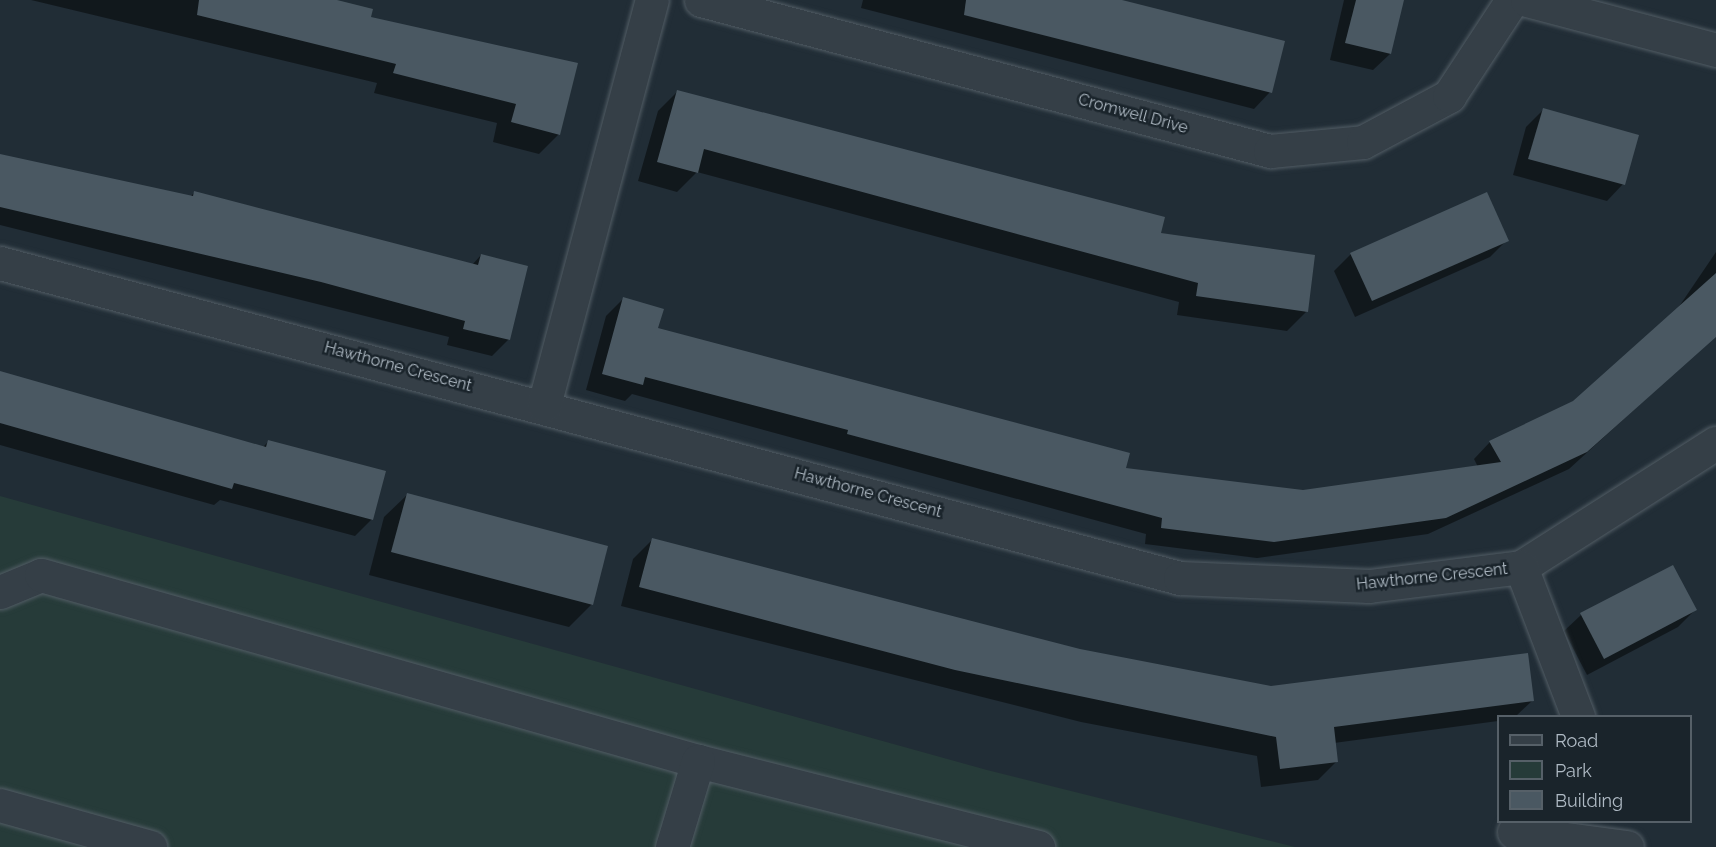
<!DOCTYPE html>
<style>
body{margin:0}
#map{position:relative;width:1716px;height:847px;overflow:hidden;background:#212d36;font-family:Raleway,sans-serif}
div>[style]{position:absolute}
[style*='--x']{left:calc(var(--x)*1px);top:calc(var(--y)*1px);width:calc(var(--w)*1px);rotate:calc(var(--a)*1deg)}
.green>*{inset:0;background:#263b39}
.shadow>*{inset:0;background:#0007}
.building>*{inset:0;background:#4a5862}
.roads{filter:drop-shadow(0 0 2px #525d65) drop-shadow(0 0 2px #525d65)}
.minor>*{height:33px;margin:-16.5px;padding:0 16.5px;transform-origin:16.5px;border-radius:16.5px;background:#353f47}
span{translate:-50% -50%;white-space:nowrap;text-align:center;line-height:1.15;-webkit-text-stroke:5px #1a242b;paint-order:stroke}
.street-label{font-size:16px;color:#afbac4}
.legend{position:absolute;left:1497px;top:715px;width:195px;height:108px;box-sizing:border-box;background:#1a242b;border:2px solid #566068;margin:0;padding:8px 10px;list-style:none;font-size:18px;color:#afbac4}
.legend li{display:flex;align-items:center;gap:12px;height:30px}
.legend b{width:30px;border:2px solid #566068}
</style>
<div id="map">
<div class="green">
<div style="clip-path:polygon(0 496px,987px 770px,1295px 847px,0 847px)"></div>
</div>
<div class="shadow">
<div style="clip-path:polygon(31px 0,330px 0,370px 18px,576px 64px,559px 134px,539px 154px,493px 142px,497px 123px,374px 93px,377px 83px)"></div>
<div style="clip-path:polygon(863px 0,1121px 0,1270px 92px,1254px 109px,861px 8px)"></div>
<div style="clip-path:polygon(1344px 0,1403px 0,1390px 54px,1373px 70px,1330px 60px)"></div>
<div style="clip-path:polygon(677px 92px,1159px 234px,1306px 312px,1287px 331px,1177px 315px,1179px 302px,697px 172px,677px 192px,638px 181px,658px 111px)"></div>
<div style="clip-path:polygon(1543px 110px,1623px 184px,1607px 201px,1513px 175px,1526px 127px)"></div>
<div style="clip-path:polygon(0 155px,190px 197px,194px 193px,472px 265px,481px 255px,509px 339px,492px 356px,447px 345px,449px 337px,0 225px)"></div>
<div style="clip-path:polygon(1507px 240px,1490px 257px,1355px 317px,1334px 271px,1351px 254px)"></div>
<div style="clip-path:polygon(1716px 252px,1716px 335px,1569px 469px,1428px 534px,1257px 558px,1145px 544px,1146px 534px,632px 394px,625px 401px,586px 390px,606px 316px,623px 299px,656px 329px,1124px 469px,1303px 491px,1478px 467px,1474px 459px,1490px 442px,1574px 403px,1676px 311px)"></div>
<div style="clip-path:polygon(0 373px,263px 447px,269px 441px,372px 519px,355px 536px,220px 500px,214px 505px,0 445px)"></div>
<div style="clip-path:polygon(407px 495px,592px 604px,569px 627px,369px 575px,384px 517px)"></div>
<div style="clip-path:polygon(652px 540px,1079px 651px,1271px 688px,1533px 700px,1516px 716px,1498px 716px,1498px 721px,1334px 743px,1337px 761px,1318px 780px,1261px 787px,1257px 756px,1081px 722px,621px 606px,633px 559px)"></div>
<div style="clip-path:polygon(1672px 567px,1695px 610px,1678px 627px,1587px 675px,1564px 631px,1581px 615px)"></div>
</div>
<div class="building">
<div style="clip-path:polygon(199px 0,337px 0,373px 9px,371px 17px,578px 63px,560px 135px,511px 122px,516px 104px,393px 73px,396px 64px,197px 15px)"></div>
<div style="clip-path:polygon(966px 0,1122px 0,1285px 41px,1272px 93px,964px 15px)"></div>
<div style="clip-path:polygon(1356px 0,1404px 0,1391px 54px,1345px 43px)"></div>
<div style="clip-path:polygon(677px 90px,1165px 217px,1161px 233px,1315px 255px,1308px 312px,1196px 296px,1198px 283px,704px 149px,698px 173px,657px 162px)"></div>
<div style="clip-path:polygon(1543px 108px,1639px 135px,1625px 185px,1528px 159px)"></div>
<div style="clip-path:polygon(0 154px,193px 196px,194px 191px,478px 265px,481px 254px,528px 266px,510px 340px,463px 329px,465px 321px,321px 282px,0 207px)"></div>
<div style="clip-path:polygon(1487px 192px,1509px 241px,1372px 301px,1350px 253px)"></div>
<div style="clip-path:polygon(1716px 273px,1716px 337px,1587px 452px,1446px 518px,1274px 542px,1161px 528px,1162px 518px,847px 434px,848px 430px,645px 377px,643px 385px,602px 374px,623px 297px,664px 309px,658px 328px,1130px 453px,1126px 468px,1303px 490px,1501px 462px,1489px 441px,1573px 401px)"></div>
<div style="clip-path:polygon(0 371px,266px 447px,268px 440px,386px 471px,373px 520px,234px 483px,232px 489px,0 423px)"></div>
<div style="clip-path:polygon(407px 493px,608px 546px,593px 605px,391px 552px)"></div>
<div style="clip-path:polygon(652px 538px,1080px 649px,1271px 686px,1528px 653px,1534px 701px,1334px 727px,1338px 762px,1280px 769px,1276px 737px,955px 670px,639px 587px)"></div>
<div style="clip-path:polygon(1673px 565px,1697px 610px,1604px 659px,1580px 613px)"></div>
</div>
<div class="roads">
<div class="minor">
<div style="--x:701;--y:0;--w:589;--a:14.86"></div>
<div style="--x:1270;--y:151;--w:93;--a:-5.5"></div>
<div style="--x:1363;--y:142;--w:98;--a:-28.1"></div>
<div style="--x:1449;--y:96;--w:115;--a:-56.7"></div>
<div style="--x:1527;--y:0;--w:196;--a:14.8"></div>
<div style="--x:0;--y:263;--w:1221;--a:14.95"></div>
<div style="--x:1180;--y:578;--w:189;--a:2.4"></div>
<div style="--x:1369;--y:586;--w:153;--a:-7.1"></div>
<div style="--x:1521;--y:567;--w:231;--a:-32.5"></div>
<div style="--x:544;--y:405;--w:419;--a:-75.1"></div>
<div style="--x:1521;--y:567;--w:160;--a:69.1"></div>
<div style="--x:0;--y:592;--w:44;--a:-22.5"></div>
<div style="--x:41;--y:575;--w:683;--a:15.81"></div>
<div style="--x:698;--y:761;--w:351;--a:14.2"></div>
<div style="--x:0;--y:805;--w:156;--a:15.6"></div>
<div style="--x:1514;--y:832;--w:114;--a:7.6"></div>
<div style="--x:672;--y:847;--w:90;--a:-73.2"></div>
</div>
</div>
<div class="street-label">
<span style="left:1133px;top:114px;rotate:15deg">Cromwell Drive</span>
<span style="left:398px;top:367px;rotate:15deg">Hawthorne Crescent</span>
<span style="left:868px;top:493px;rotate:15deg">Hawthorne Crescent</span>
<span style="left:1432px;top:577px;rotate:-6deg">Hawthorne Crescent</span>
</div>
<ul class="legend">
<li><b style="height:8px;background:#353f47"></b>Road</li>
<li><b style="height:16px;background:#263b39"></b>Park</li>
<li><b style="height:16px;background:#4a5862"></b>Building</li>
</ul>
</div>
